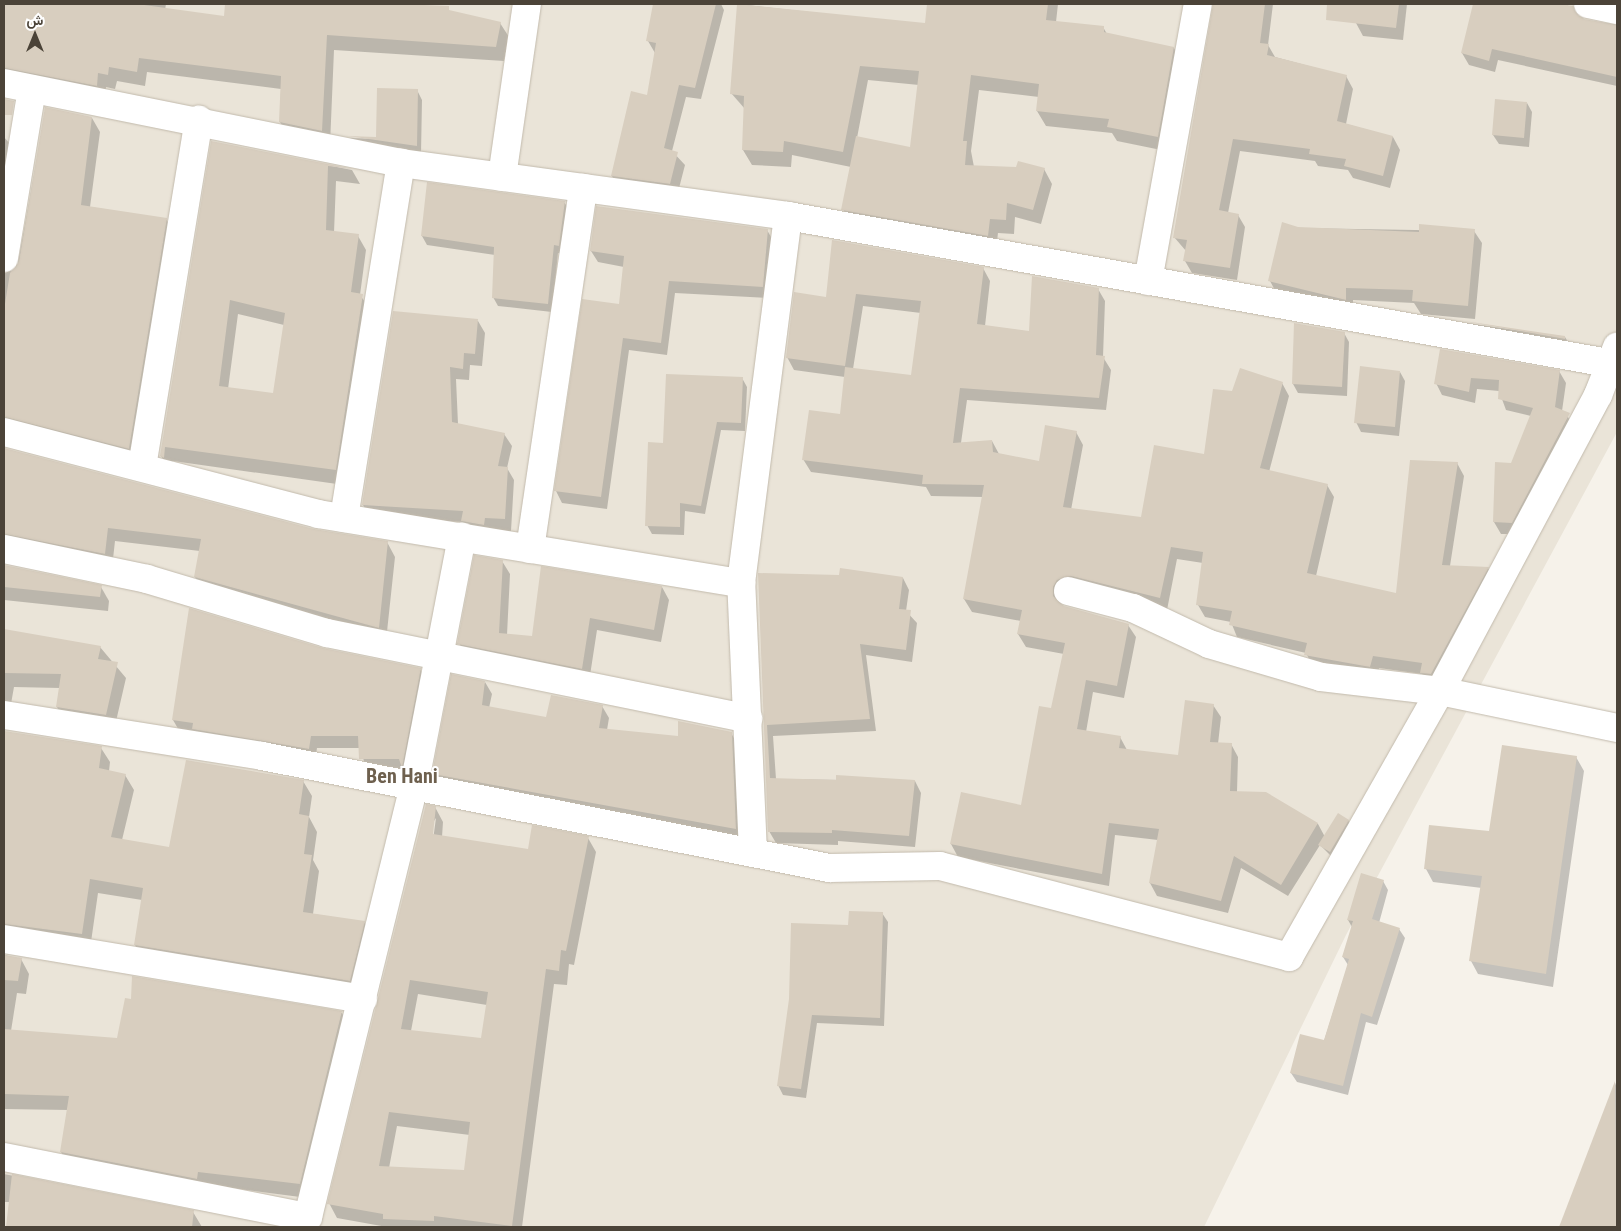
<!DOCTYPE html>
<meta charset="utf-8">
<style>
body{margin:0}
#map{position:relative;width:1621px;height:1231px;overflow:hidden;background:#f6f2ea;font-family:"Roboto Condensed",Vazirmatn,sans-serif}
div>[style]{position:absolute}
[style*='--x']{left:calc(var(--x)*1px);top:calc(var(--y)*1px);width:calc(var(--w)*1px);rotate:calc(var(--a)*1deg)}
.residential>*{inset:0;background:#eae4d8}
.shadow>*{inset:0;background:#0003}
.building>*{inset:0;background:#d8cebf}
.roads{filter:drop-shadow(0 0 1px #c2baac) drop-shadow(0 0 1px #c2baac)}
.minor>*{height:28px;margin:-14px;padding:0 14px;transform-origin:14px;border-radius:14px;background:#fff}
span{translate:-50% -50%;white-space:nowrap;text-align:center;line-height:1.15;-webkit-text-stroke:4px #fff;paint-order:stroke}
.quarter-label{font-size:20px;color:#6e604e;font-weight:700}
.frame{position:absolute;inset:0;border:5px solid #4b4338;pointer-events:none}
.north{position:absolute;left:10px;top:10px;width:50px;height:50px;-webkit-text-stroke:4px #fff;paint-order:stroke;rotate:0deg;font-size:14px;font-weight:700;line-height:20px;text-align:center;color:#4b4338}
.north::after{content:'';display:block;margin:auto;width:18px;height:22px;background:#4b4338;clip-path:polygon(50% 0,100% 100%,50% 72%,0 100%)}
</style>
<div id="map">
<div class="residential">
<div style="clip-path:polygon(4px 4px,1617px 4px,1617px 432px,1346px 935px,1204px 1227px,4px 1227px)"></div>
</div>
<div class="shadow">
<div style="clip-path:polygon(4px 4px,166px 4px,165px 10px,225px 17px,227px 4px,385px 4px,500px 23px,509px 37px,504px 61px,334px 50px,330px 145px,289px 137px,280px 122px,281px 89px,147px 72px,145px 86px,117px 81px,115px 89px,106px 87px,105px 100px,4px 79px)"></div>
<div style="clip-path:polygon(654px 4px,721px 4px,724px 10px,701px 99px,686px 97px,672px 151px,685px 165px,677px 196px,619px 188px,612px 176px,648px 97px,655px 53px,648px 41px)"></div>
<div style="clip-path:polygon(evenodd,738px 4px,926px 25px,928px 4px,1058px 4px,1056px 22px,1103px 27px,1107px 34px,1174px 48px,1182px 63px,1166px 151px,1117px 141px,1112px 133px,1046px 126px,1037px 111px,1039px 97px,979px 90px,971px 151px,974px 167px,1044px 169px,1052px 184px,1041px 224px,1015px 217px,1014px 234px,998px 233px,996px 250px,851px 224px,843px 209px,851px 167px,792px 155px,791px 167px,752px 165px,743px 150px,745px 109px,731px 93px,738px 4px,868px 80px,919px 85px,911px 149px,857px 138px,868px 80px)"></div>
<div style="clip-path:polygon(1214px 4px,1273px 4px,1268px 45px,1275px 57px,1346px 76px,1353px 89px,1346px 124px,1393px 137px,1400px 150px,1390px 188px,1353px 178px,1348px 170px,1318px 166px,1315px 161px,1240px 151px,1228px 213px,1238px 215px,1245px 227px,1237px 280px,1192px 273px,1185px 261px,1186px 251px,1174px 237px)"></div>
<div style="clip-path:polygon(1358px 4px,1407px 4px,1403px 40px,1363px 36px,1356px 23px)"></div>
<div style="clip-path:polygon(1474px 4px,1566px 4px,1584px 20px,1617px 25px,1617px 86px,1498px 60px,1495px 72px,1469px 65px,1462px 53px)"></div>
<div style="clip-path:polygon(417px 90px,422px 100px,421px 154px,354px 145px,350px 138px,377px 139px)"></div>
<div style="clip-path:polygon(1527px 103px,1532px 112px,1529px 147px,1499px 144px,1493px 135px)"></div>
<div style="clip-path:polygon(46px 109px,92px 118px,100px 132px,90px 207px,166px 219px,174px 233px,137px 462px,4px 434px,4px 273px,17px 269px)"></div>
<div style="clip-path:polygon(4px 137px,16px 151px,4px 229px)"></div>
<div style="clip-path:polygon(evenodd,212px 142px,352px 170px,360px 184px,336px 181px,334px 233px,358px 236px,366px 250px,360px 295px,371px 310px,344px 485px,173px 461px,172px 472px,161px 456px,212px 142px,238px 314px,284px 325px,275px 395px,228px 389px,238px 314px)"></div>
<div style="clip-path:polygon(564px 202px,570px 211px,563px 254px,558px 253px,552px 312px,498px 306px,493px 297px,495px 255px,427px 245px,422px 236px)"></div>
<div style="clip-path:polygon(1298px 228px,1474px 231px,1482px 243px,1475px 319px,1421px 314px,1414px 303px,1353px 300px,1353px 312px,1277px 294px,1270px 281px)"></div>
<div style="clip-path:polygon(767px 230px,774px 242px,769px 298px,675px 293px,667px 355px,629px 350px,607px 509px,562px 503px,556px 491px,620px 305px,624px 267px,598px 262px,591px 251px)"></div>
<div style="clip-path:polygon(evenodd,983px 268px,990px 281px,985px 326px,1031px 332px,1098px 289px,1105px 301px,1103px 357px,1111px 370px,1106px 410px,967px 400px,961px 443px,992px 441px,999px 454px,1040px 462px,1076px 432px,1083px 445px,1071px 510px,1142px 518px,1205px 455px,1233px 392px,1282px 383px,1289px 396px,1269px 472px,1327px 485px,1334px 497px,1316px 576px,1397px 595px,1457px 463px,1464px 476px,1450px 566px,1488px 568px,1495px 580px,1428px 685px,1422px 674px,1379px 668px,1377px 679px,1313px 667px,1306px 653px,1237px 637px,1231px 622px,1205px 617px,1198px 605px,1203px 563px,1177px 559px,1167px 610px,1060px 600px,1063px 607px,1128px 625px,1136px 637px,1124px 698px,1093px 692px,1086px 732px,1120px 737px,1127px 750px,1179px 757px,1213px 705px,1221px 717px,1218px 744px,1231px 744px,1238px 757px,1237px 792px,1266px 793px,1318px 824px,1325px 837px,1348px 820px,1353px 830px,1336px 861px,1320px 845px,1288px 896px,1241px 868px,1228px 913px,1157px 896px,1150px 883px,1158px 840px,1115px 835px,1109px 886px,958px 857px,951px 844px,1022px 806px,1052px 710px,1064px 654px,1026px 647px,1018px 634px,1021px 621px,972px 612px,964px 599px,983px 497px,931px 496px,926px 487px,811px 472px,803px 459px,841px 415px,845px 377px,794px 370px,787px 357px,827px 298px,983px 268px,863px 306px,921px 313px,912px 377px,853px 369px,863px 306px)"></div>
<div style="clip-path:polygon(394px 312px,478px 321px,485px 333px,482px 366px,470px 365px,469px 380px,456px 379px,458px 424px,504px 434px,512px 446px,507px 468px,514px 480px,511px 531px,469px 533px,463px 522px,370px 517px,363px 505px)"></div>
<div style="clip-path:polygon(1466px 323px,1565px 337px,1572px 349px,1473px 335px)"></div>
<div style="clip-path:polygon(1295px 324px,1344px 333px,1349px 342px,1347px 396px,1298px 393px,1293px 384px)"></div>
<div style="clip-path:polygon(1441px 350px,1559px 371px,1566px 383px,1562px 411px,1576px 426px,1518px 534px,1501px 534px,1494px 522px,1496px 463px,1512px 464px,1531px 416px,1506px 410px,1499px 391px,1477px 389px,1475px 403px,1442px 395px,1436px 383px)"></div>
<div style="clip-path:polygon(1400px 372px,1405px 381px,1399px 436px,1361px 432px,1356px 422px)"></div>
<div style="clip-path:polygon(742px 378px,747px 387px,745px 431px,721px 430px,705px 514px,685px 511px,684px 535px,652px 534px,647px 525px)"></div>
<div style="clip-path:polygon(4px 449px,314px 530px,387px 542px,395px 557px,386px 641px,204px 591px,195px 577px,200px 551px,115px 541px,112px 568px,4px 551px)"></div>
<div style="clip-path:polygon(502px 561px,510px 574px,507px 635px,533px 637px,662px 587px,669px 600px,661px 642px,597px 630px,589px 682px,466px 656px,459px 643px)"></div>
<div style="clip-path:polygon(4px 566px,101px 587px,109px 601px,108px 611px,4px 600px)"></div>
<div style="clip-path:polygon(759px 574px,903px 578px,909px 590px,906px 611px,917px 623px,912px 662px,866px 655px,876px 731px,773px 736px,776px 779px,915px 781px,921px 793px,915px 847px,838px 841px,838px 845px,776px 843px,769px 831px)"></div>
<div style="clip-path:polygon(190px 609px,322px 649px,420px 669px,427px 681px,409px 777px,367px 771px,360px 748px,317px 748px,315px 761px,180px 732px,173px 720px)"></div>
<div style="clip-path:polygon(4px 630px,100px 647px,126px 678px,114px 730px,65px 722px,57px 707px,60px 688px,14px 687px,9px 715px,4px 718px)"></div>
<div style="clip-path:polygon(485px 682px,492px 694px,489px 708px,547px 719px,602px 706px,609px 718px,607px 730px,679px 738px,731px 733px,738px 745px,742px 840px,441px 785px,434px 773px)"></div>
<div style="clip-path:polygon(4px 732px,101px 748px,110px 762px,109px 771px,125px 775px,134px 790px,122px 840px,170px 848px,303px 781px,312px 796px,309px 817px,317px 832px,313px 860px,319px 871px,313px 914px,364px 922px,372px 937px,358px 995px,143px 959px,135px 945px,142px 900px,98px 893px,90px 949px,4px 943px)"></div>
<div style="clip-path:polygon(1576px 757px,1584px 771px,1553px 987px,1478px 974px,1471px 961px,1482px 888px,1433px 882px,1426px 869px,1490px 833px)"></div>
<div style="clip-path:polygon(evenodd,435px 807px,443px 822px,442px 837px,529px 850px,588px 838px,596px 852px,574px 965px,569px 964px,567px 985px,554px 984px,522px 1227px,387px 1227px,337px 1218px,329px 1203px,435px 807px,436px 818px,433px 840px,432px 824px,436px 818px,435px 807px,418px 994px,487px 1005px,483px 1040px,411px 1031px,418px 994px,435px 807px,397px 1126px,470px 1135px,465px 1171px,389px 1168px,397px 1126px)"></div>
<div style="clip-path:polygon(1383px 881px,1388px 890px,1379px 923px,1399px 929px,1405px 938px,1377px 1025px,1366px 1022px,1348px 1095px,1297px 1082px,1291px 1073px,1324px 1041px,1348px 965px,1343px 957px,1352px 927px,1348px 920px)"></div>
<div style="clip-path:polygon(882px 913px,888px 922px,884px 1026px,817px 1023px,806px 1098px,783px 1095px,778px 1085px,849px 926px)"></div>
<div style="clip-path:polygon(4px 955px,21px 959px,29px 974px,26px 994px,17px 993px,11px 1031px,118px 1039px,132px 1000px,133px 978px,342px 1013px,350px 1027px,308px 1198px,70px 1167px,61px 1152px,68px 1110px,4px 1109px)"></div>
<div style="clip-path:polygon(1617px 1080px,1617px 1227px,1561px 1227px)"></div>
<div style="clip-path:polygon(4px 1174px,193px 1212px,202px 1227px,7px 1227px,10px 1202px,4px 1202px)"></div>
</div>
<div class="building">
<div style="clip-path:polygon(4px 4px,137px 4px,224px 16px,225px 4px,399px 4px,449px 6px,449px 10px,501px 22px,496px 47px,327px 35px,322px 131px,279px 122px,281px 76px,139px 58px,137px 72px,109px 67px,108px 75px,98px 73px,97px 86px,4px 68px)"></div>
<div style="clip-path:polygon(653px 4px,716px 4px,695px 88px,679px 85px,664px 148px,678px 152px,670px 184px,611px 176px,631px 91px,647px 95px,656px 43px,646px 41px)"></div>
<div style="clip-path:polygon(737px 4px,925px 23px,927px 4px,1048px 4px,1046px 20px,1104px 26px,1104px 32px,1174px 47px,1158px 137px,1107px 127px,1109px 119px,1036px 111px,1039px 84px,971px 75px,963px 141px,967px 141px,965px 165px,1016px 167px,1018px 161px,1045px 168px,1033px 210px,1007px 203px,1006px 220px,990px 219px,988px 236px,841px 210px,856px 136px,910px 147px,919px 71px,860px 66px,843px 152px,784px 141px,783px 152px,742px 150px,744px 96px,730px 94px)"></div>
<div style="clip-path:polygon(1213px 4px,1265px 4px,1260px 43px,1269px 44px,1267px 55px,1347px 75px,1337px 121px,1393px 136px,1383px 176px,1344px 166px,1346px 159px,1309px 154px,1310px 149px,1233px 139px,1219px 210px,1239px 214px,1230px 268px,1183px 261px,1187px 240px,1173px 238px)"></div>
<div style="clip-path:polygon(1327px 4px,1399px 4px,1396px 28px,1326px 20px)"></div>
<div style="clip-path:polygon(1473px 4px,1561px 4px,1573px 6px,1584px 19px,1617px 25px,1617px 77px,1492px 49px,1489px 61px,1461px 53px)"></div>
<div style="clip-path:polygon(377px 88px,418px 89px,417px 146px,348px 136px,376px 137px)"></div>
<div style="clip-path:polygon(4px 99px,14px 101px,12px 115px,4px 115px)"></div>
<div style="clip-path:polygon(1495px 99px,1527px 102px,1524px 138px,1492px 135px)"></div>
<div style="clip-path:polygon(45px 107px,92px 117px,81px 205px,167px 218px,129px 449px,4px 417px,4px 310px,10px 273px,19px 261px)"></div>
<div style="clip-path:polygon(evenodd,211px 141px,353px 169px,328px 166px,326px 230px,359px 234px,351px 292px,363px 294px,336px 470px,165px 447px,164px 458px,160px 456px,211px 141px,230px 300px,285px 313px,273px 393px,219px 386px,230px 300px)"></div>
<div style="clip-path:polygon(427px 182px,565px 201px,559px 246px,554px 245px,548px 304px,492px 298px,494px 247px,421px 236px)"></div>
<div style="clip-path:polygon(596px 206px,768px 229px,763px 287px,669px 281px,661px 343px,623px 338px,601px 497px,554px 491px,582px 299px,619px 304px,624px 256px,590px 251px)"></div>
<div style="clip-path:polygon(1282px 222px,1298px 227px,1419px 232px,1419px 224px,1475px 229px,1468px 306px,1412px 301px,1413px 290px,1346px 288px,1346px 300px,1268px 281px)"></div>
<div style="clip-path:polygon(832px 240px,984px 267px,977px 324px,1029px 331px,1032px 276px,1099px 288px,1096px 355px,1105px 356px,1099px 398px,960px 388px,953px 443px,992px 440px,993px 452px,1039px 461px,1045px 425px,1077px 431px,1063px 507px,1141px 517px,1154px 445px,1204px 454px,1213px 389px,1232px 391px,1240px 368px,1283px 382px,1260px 468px,1328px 484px,1307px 573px,1396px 593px,1410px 460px,1458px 462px,1442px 565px,1489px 567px,1431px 674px,1420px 673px,1422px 663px,1373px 656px,1370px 667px,1304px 655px,1307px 643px,1229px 625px,1232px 611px,1196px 605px,1203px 552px,1171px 547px,1160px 598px,1071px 576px,1057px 580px,1053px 587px,1053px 596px,1064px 606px,1129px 624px,1117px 686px,1086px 680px,1077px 729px,1121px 736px,1119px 748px,1178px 755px,1185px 700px,1214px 704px,1210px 742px,1232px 743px,1230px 791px,1266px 792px,1318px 823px,1281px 885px,1234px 856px,1221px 901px,1149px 883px,1159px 829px,1109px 823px,1102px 874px,950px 844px,961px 792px,1021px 805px,1039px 706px,1051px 708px,1065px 643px,1017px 634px,1022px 610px,963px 599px,984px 485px,922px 484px,923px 475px,802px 460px,809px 410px,840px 414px,845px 367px,911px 375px,921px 301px,856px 294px,845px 366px,786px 358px,794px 292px,826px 297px)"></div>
<div style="clip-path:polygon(393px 311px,478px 319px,475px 354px,464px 353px,463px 369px,450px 367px,452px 422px,505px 433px,498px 466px,508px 467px,505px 519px,485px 518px,484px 525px,461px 521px,463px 511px,362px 505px)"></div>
<div style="clip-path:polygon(1464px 321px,1565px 336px,1565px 339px)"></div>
<div style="clip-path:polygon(1294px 323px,1345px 332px,1342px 387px,1292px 384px)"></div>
<div style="clip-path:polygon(1440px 349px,1560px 370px,1555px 407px,1570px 413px,1512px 523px,1493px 522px,1495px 462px,1511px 463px,1533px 408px,1498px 399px,1499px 380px,1471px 378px,1469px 392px,1434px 384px)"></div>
<div style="clip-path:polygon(1360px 366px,1400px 371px,1395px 427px,1354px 423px)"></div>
<div style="clip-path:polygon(666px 374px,743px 377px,741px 423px,717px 422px,701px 506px,680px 503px,680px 527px,645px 526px,648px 442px,663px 443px)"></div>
<div style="clip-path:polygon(4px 448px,314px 529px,388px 541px,379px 628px,194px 577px,201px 539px,108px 528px,105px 554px,4px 534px)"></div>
<div style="clip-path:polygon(474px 555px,503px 560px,499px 633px,532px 636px,541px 566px,662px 586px,654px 630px,590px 618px,582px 669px,457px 644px)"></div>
<div style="clip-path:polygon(4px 565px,102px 585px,100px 597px,4px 587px)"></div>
<div style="clip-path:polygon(840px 568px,903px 577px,899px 609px,911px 610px,906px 650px,860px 644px,870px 719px,767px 725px,770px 778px,836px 780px,836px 775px,915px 780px,909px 836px,832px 830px,832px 833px,768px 832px,758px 573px,839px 575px)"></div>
<div style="clip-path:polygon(189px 608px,323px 648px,421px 668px,402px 768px,399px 759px,359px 759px,358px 736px,311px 736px,309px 749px,192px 729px,193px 723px,172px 720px)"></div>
<div style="clip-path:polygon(4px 629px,101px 646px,98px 659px,118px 662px,106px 715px,56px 707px,61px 674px,4px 673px)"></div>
<div style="clip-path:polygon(451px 674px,485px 681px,482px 705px,546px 717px,551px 695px,603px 705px,599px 728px,678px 736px,678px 721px,732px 732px,736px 829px,432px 774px)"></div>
<div style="clip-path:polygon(4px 731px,102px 746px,99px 768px,126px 774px,111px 837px,169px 847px,186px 760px,304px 780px,299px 814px,309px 816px,304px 854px,312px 855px,303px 912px,365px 921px,350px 981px,134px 945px,143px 888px,90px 879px,82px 934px,4px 924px)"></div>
<div style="clip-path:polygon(1502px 745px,1577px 756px,1546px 974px,1469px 961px,1482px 876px,1424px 869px,1429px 825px,1489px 831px)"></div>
<div style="clip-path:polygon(evenodd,426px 804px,436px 806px,433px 834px,528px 849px,532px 825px,589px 836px,566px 951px,561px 950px,559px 971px,546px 969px,512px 1226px,434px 1216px,434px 1221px,383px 1219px,383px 1214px,327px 1204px,426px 804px,410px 980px,488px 992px,481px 1038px,401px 1029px,410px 980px,426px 804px,389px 1112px,470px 1122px,464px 1170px,379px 1166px,389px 1112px)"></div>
<div style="clip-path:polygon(1338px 813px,1349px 820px,1330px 852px,1318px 845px)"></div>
<div style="clip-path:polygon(1361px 873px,1384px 880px,1372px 919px,1400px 928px,1372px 1017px,1361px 1013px,1343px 1086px,1290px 1073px,1300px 1034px,1324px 1040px,1349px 959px,1342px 957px,1353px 921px,1347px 920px)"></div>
<div style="clip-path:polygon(849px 911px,883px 912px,880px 1018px,812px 1015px,801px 1089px,777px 1086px,789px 999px,791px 923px,848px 925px)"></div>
<div style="clip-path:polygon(4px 955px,22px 958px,18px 981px,4px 980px)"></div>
<div style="clip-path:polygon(132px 976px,342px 1011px,300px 1184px,198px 1172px,197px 1179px,60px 1152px,69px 1096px,4px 1094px,4px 1029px,117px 1038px,125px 998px,131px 999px)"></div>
<div style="clip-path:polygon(1615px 1081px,1617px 1227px,1559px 1227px)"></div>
<div style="clip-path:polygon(12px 1174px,194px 1210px,192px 1227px,6px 1227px)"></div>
</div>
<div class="roads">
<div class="minor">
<div style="--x:1588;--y:4;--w:30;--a:12"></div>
<div style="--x:4;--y:83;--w:405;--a:11.4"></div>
<div style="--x:401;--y:163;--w:391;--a:7.8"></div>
<div style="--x:788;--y:216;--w:833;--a:10.16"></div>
<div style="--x:502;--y:177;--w:175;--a:-81.8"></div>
<div style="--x:4;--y:258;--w:171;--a:-80.6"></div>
<div style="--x:1148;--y:281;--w:281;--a:-79.8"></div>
<div style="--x:4;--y:432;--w:325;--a:14.6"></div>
<div style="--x:318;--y:514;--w:429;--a:9.3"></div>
<div style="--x:142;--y:467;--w:352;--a:-80.7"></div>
<div style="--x:344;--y:518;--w:360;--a:-80.9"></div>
<div style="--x:4;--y:549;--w:146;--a:11.8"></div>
<div style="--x:147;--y:579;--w:188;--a:16.7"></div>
<div style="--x:327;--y:633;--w:430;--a:11.5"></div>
<div style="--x:530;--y:549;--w:365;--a:-81.6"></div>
<div style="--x:1068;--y:591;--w:67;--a:14.7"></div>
<div style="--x:1133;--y:608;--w:84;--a:25.3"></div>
<div style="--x:1209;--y:644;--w:117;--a:16.4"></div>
<div style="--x:1321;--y:677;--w:120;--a:6.7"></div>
<div style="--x:1440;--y:691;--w:181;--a:11.8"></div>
<div style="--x:4;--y:715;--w:261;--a:9"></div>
<div style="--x:262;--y:756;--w:578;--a:11.17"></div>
<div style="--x:829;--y:868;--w:111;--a:-1"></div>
<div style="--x:940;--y:866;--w:361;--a:14.6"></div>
<div style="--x:1289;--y:957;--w:306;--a:-60.4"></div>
<div style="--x:1440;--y:691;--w:336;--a:-61.9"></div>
<div style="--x:1598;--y:395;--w:52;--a:-68.4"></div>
<div style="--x:753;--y:853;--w:270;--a:-92.5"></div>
<div style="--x:741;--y:583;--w:370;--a:-82.7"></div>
<div style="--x:4;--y:939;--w:364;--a:9.5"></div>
<div style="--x:4;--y:1157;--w:310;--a:11.2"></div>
<div style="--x:308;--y:1217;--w:444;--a:-76.2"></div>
<div style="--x:414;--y:786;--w:254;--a:-79.1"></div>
</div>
</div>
<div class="quarter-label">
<span style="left:402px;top:776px">Ben Hani</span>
</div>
<div class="frame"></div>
<div class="north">ش</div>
</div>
